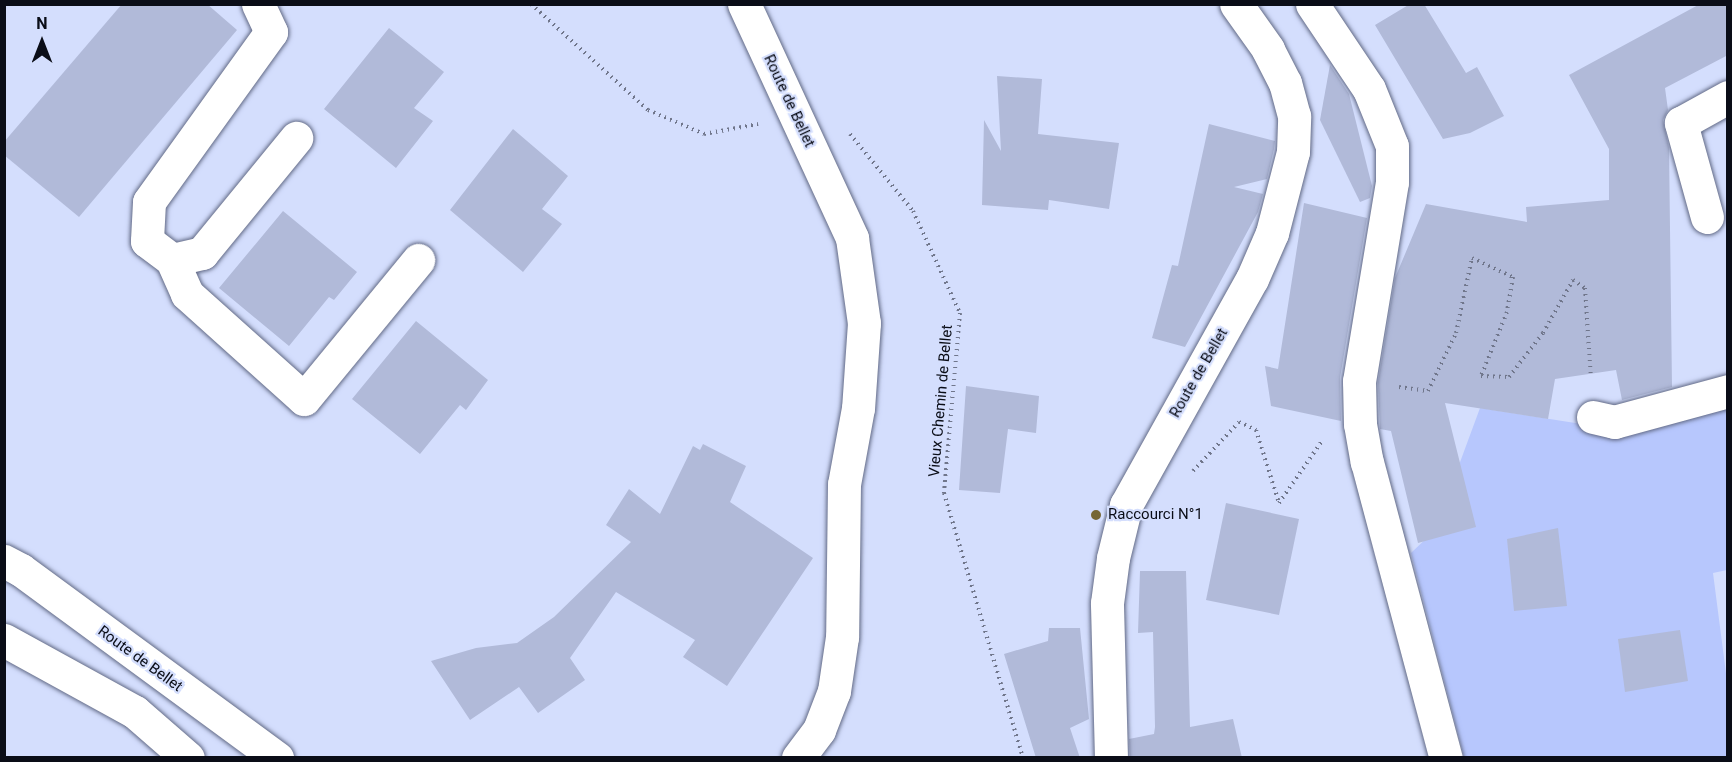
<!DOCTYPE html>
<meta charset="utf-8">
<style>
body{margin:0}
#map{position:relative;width:1732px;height:762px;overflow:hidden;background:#d4defd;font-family:Roboto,sans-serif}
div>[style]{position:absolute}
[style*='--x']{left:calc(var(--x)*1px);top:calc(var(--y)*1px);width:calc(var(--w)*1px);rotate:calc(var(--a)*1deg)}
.green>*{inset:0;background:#b7c7fd}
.building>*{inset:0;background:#b1bad9}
.path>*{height:4px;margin-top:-2px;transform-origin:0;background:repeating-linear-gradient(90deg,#70768b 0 1.5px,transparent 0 6px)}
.roads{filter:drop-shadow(0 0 2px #626a86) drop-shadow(0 0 2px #626a86)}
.minor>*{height:33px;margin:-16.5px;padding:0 16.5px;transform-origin:16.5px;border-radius:16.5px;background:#fff}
.dots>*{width:16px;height:16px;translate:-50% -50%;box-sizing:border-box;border:3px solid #d4defd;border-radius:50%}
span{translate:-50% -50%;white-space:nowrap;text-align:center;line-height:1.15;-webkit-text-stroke:4.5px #d4defd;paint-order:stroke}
.street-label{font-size:15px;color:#0a0d17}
.poi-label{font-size:15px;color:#0a0d17}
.left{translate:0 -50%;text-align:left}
.frame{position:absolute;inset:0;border:6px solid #0a0d17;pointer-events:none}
.north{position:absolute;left:12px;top:12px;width:60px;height:60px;-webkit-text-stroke:4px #d4defd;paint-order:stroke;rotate:0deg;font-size:16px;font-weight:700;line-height:24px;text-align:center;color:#0a0d17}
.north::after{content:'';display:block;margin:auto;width:21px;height:27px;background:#0a0d17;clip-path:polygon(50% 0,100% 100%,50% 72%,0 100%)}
</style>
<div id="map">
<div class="green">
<div style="clip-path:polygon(1727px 401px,1727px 570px,1713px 573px,1727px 681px,1727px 757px,1464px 757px,1411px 553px,1435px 530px,1480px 408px,1601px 427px)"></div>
</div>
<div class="building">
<div style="clip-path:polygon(122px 4px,207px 4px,237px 30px,79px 217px,4px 155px,4px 142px)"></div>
<div style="clip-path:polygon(1410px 4px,1424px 4px,1466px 73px,1477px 67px,1504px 116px,1470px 133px,1443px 139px,1375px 25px)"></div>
<div style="clip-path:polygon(1700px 4px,1728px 4px,1728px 55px,1665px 88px,1668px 110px,1663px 120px,1669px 148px,1672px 387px,1622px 400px,1616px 370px,1555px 379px,1548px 419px,1445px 403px,1476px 527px,1418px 543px,1391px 431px,1380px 429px,1378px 382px,1395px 278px,1426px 204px,1527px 222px,1526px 207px,1609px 200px,1609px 149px,1569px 75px)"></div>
<div style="clip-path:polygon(389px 28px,444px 72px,414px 108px,433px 121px,396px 168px,324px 109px)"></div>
<div style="clip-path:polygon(1330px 65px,1349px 94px,1372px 186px,1370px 198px,1360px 202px,1320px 120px)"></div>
<div style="clip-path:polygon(997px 76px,1042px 79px,1038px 134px,1119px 143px,1109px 209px,1049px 200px,1048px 210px,982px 205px,984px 120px,1001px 151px)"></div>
<div style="clip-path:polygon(1209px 124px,1275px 141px,1274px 149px,1267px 179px,1234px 187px,1263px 194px,1258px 212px,1185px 347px,1152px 338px,1172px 265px,1178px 266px)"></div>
<div style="clip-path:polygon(513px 129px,568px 176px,542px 209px,562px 224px,523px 272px,450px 210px)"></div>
<div style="clip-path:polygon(1304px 203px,1367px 218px,1340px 378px,1341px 421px,1271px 406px,1265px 366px,1278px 369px)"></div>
<div style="clip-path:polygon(283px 211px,357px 272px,334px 300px,329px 297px,289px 346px,219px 288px)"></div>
<div style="clip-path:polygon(416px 321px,488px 380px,466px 410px,460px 405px,420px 454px,352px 399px)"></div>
<div style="clip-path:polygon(966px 386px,1039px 396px,1036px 433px,1008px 429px,1000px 493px,959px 490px)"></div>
<div style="clip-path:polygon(703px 444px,746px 466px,730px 502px,813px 558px,727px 686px,683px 657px,695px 640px,616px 592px,570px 658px,585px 680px,538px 713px,519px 687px,470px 720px,431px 661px,476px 648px,517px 643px,554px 617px,631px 542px,606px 525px,629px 489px,660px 514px,693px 446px,700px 450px)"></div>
<div style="clip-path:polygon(1226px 503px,1299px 519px,1279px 615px,1206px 600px)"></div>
<div style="clip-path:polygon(1558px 528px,1567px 606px,1514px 611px,1507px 539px)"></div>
<div style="clip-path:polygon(1140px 571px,1186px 571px,1190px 727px,1233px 719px,1242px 758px,1130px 758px,1129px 739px,1154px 734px,1155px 727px,1153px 632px,1138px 633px)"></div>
<div style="clip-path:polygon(1049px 628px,1080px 628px,1089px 719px,1070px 728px,1080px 758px,1036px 758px,1004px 654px,1048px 641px)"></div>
<div style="clip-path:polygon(1680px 630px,1688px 681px,1625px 692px,1618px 639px)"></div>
</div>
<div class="path">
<div style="--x:531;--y:4;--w:158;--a:42.2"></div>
<div style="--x:648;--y:110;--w:61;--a:23.2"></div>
<div style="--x:704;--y:134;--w:55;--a:-10.5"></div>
<div style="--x:850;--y:134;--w:99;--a:50.7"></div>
<div style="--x:913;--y:211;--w:112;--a:65.3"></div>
<div style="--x:960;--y:313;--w:181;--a:95.1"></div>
<div style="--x:944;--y:493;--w:277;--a:73.4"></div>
<div style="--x:1399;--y:387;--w:29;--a:8"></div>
<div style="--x:1428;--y:391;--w:64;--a:-64.2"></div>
<div style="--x:1456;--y:333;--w:77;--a:-78"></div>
<div style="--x:1472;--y:258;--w:45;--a:24.9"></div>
<div style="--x:1513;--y:277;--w:36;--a:100"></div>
<div style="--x:1507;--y:312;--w:69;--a:112.1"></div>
<div style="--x:1481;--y:376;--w:28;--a:2"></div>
<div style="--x:1509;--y:377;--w:56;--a:-52.3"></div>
<div style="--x:1543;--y:333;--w:61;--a:-60.5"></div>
<div style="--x:1573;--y:280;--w:14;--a:34"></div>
<div style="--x:1585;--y:288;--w:90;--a:86.2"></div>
<div style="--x:1193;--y:471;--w:67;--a:-46.8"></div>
<div style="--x:1239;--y:422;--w:19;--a:25"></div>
<div style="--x:1256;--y:430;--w:77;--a:72.5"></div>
<div style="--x:1279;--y:503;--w:75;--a:-55.3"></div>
</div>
<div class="roads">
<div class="minor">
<div style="--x:258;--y:4;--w:31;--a:65"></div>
<div style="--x:271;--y:32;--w:209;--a:125.7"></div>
<div style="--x:149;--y:202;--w:39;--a:93"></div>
<div style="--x:147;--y:241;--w:31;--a:37"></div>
<div style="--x:172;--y:260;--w:31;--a:-13"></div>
<div style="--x:202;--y:253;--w:149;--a:-50.7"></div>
<div style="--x:744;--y:4;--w:258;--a:65.2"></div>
<div style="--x:852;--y:238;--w:86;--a:82"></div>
<div style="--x:864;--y:323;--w:85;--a:94"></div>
<div style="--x:858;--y:408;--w:77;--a:100.4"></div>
<div style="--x:844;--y:484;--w:153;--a:90.7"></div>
<div style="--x:842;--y:637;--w:55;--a:98.4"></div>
<div style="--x:834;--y:691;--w:42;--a:111"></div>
<div style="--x:819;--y:730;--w:35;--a:127"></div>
<div style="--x:1312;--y:4;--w:102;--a:56.2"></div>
<div style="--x:1369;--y:89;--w:61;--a:68"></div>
<div style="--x:1392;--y:146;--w:36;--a:90"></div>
<div style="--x:1392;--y:182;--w:202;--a:99.4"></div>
<div style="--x:1359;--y:381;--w:43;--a:88.7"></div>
<div style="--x:1360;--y:424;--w:39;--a:80"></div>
<div style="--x:1367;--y:462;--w:306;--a:75.1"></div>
<div style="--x:1707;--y:217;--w:98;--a:-105.5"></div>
<div style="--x:1681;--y:123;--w:54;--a:-29"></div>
<div style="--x:172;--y:260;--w:37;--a:66"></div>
<div style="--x:187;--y:294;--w:157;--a:41.9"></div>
<div style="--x:304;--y:399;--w:180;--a:-50.6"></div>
<div style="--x:1593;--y:417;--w:22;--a:13"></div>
<div style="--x:1614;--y:422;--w:118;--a:-15.2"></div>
<div style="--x:4;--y:561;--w:19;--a:28"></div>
<div style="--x:21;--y:570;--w:318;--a:36.3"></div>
<div style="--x:4;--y:640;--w:149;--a:28.8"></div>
<div style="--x:135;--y:712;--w:70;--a:41"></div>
<div style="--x:1111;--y:758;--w:155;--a:-91.5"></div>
<div style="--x:1107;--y:603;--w:45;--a:-82.4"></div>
<div style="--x:1113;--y:558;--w:55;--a:-76.2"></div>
<div style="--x:1126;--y:505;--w:259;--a:-60.9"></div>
<div style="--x:1252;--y:279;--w:50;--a:-66.5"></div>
<div style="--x:1272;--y:233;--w:84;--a:-75.5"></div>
<div style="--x:1293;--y:152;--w:36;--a:-88"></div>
<div style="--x:1294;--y:116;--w:34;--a:-105"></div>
<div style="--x:1285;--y:83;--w:38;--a:-117"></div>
<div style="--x:1268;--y:49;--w:55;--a:-125.4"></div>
</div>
</div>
<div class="dots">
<div style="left:1096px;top:515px;background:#766735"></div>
</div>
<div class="street-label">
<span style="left:789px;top:101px;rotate:65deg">Route de Bellet</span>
<span style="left:1199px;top:373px;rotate:-60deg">Route de Bellet</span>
<span style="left:941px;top:401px;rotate:-85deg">Vieux Chemin de Bellet</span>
<span style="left:140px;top:659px;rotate:36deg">Route de Bellet</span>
</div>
<div class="poi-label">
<span class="left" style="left:1108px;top:515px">Raccourci N°1</span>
</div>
<div class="frame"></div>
<div class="north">N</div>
</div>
